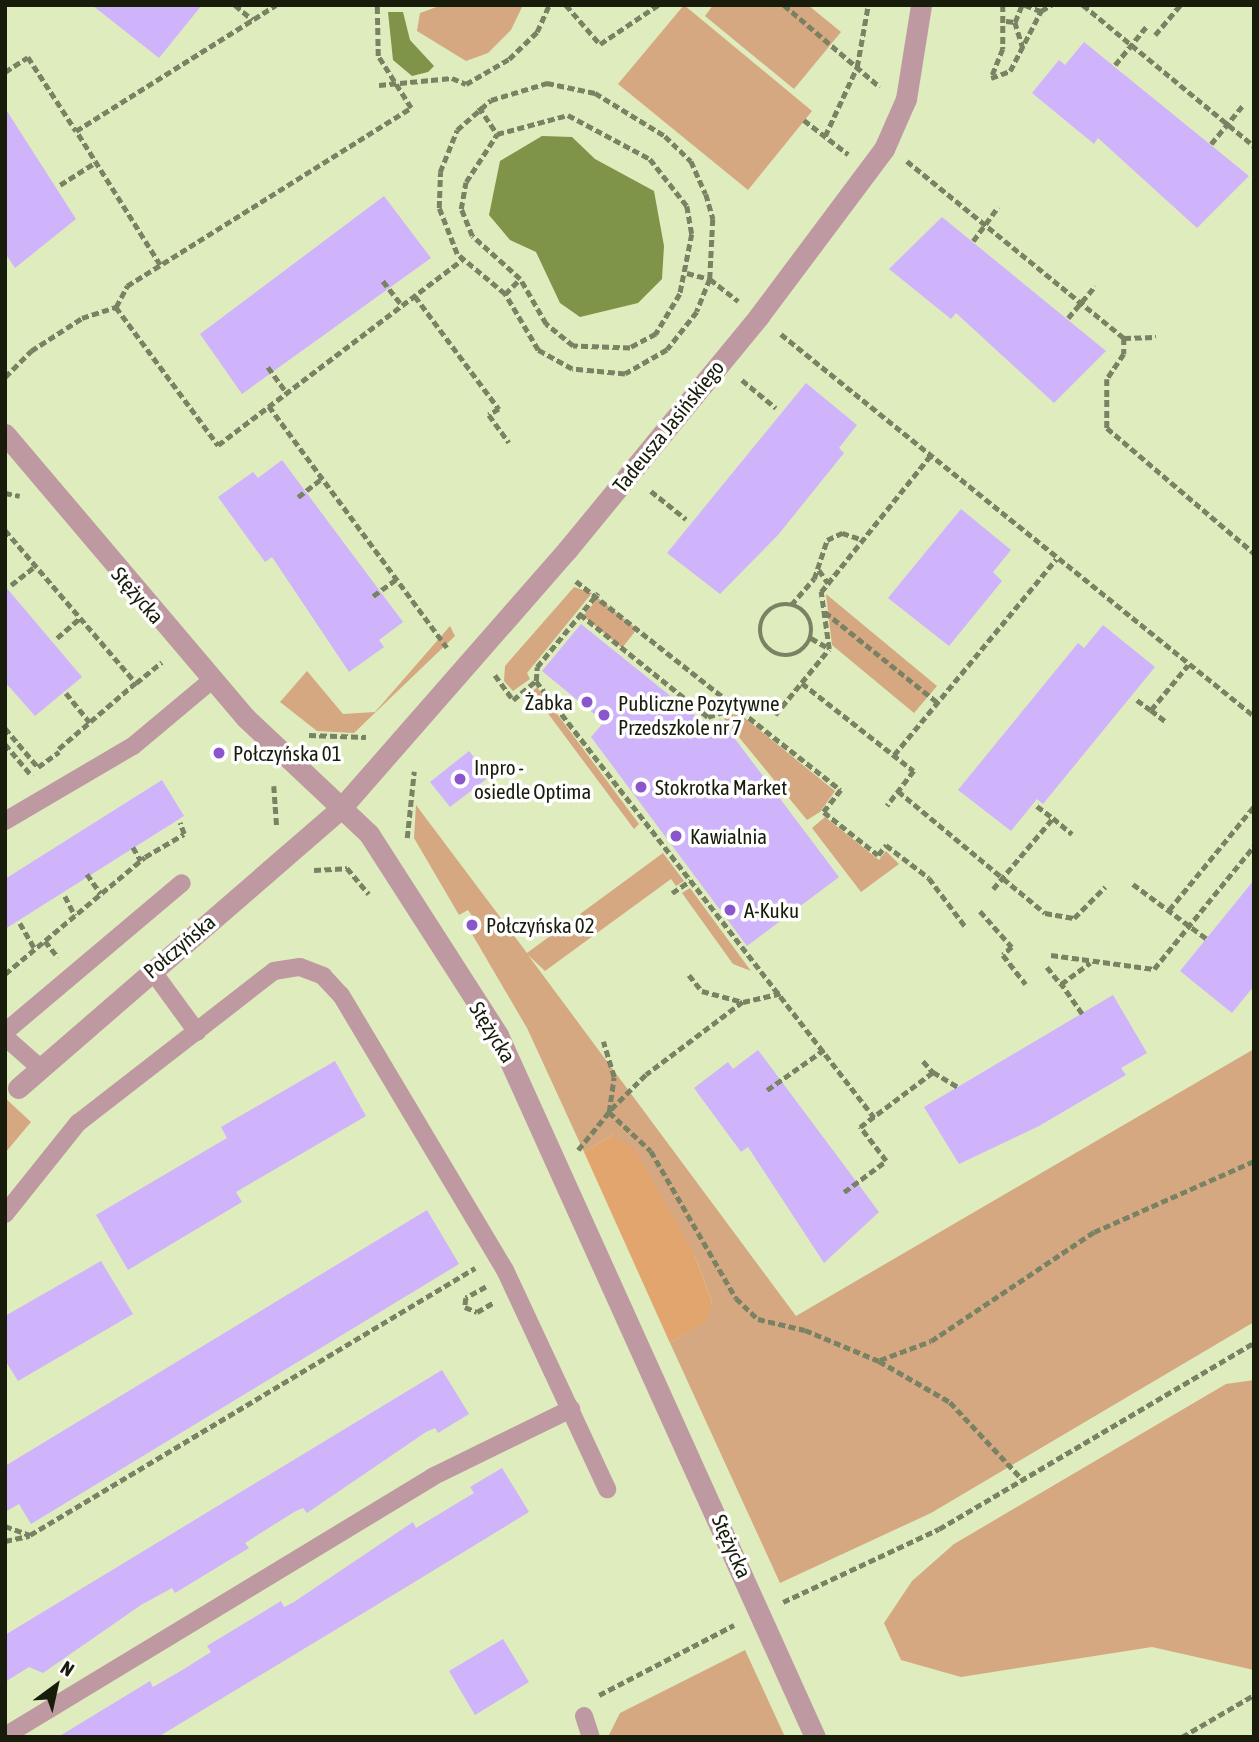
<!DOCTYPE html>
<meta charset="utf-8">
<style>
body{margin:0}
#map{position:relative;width:1259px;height:1742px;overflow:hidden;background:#deecbe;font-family:"Asap Condensed",sans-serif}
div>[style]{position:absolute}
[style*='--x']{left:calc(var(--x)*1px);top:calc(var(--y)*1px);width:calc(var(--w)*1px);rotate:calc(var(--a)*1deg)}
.green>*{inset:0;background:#d5a882}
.forest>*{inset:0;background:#e3a56e}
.water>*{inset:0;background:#7f9349}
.building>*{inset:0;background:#cfb4fb}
.path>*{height:4.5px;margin-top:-2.25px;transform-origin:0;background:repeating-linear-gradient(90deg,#798263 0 7px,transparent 0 10.5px)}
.path>.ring{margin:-2.25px;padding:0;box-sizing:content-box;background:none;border:4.5px solid #798263;border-radius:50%}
.service>*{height:18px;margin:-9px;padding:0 9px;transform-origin:9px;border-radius:9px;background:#bf99a2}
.minor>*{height:21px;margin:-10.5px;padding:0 10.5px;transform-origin:10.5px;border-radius:10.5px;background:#bf99a2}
.tertiary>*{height:21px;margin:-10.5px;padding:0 10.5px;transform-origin:10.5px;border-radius:10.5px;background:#bf99a2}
.dots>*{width:19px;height:19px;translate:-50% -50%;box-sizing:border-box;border:4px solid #fff;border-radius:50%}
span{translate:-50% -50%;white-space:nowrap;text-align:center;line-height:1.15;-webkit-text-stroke:7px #fff;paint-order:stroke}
.street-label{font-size:21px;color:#181c0b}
.poi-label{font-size:21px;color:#181c0b}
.right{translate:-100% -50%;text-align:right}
.left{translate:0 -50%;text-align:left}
.frame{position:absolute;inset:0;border:7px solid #181c0b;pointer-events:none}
.north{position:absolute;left:21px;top:1651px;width:70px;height:70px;-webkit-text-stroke:5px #fff;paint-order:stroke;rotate:33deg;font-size:19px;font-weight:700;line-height:28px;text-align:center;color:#181c0b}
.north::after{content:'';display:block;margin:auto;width:24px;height:32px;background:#181c0b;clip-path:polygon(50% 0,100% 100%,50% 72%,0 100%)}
</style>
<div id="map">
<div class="green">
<div style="clip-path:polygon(442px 5px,523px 5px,511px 30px,488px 53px,466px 61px,417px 31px,420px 13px)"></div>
<div style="clip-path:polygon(684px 5px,812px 111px,748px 190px,618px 84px)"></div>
<div style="clip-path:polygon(713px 5px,808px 5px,841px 32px,794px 89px,705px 16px)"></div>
<div style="clip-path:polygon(574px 587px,592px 593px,527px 673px,530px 679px,513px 691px,504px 681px,505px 666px)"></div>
<div style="clip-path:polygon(826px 594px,937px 686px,914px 713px,832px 645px)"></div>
<div style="clip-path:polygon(598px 598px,637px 629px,622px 648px,583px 616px)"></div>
<div style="clip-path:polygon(450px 626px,455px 636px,354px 733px,317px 731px,280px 702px,307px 671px,343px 714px,375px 712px)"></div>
<div style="clip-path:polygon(537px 687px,639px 824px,634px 829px,532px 692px)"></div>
<div style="clip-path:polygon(730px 714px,741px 715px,835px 791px,820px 812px,807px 820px,724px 719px)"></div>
<div style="clip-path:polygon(416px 805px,527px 953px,663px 853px,684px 881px,676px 886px,671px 879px,545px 971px,528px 955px,796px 1316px,1254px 1049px,1254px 1322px,931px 1513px,780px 1583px,670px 1343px,705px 1321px,712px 1302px,695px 1256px,612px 1135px,584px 1152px,527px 1028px,472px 934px,480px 928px,468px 910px,459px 915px,414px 838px)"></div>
<div style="clip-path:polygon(825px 817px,879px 860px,886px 851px,899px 864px,861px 892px,812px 828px)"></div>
<div style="clip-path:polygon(690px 888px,751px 971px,733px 964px,682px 893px)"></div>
<div style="clip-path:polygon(5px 1098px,31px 1122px,5px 1153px)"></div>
<div style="clip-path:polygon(1254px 1380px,1254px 1670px,1152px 1647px,961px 1677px,901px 1660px,884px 1623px,912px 1581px,954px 1544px,1226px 1384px)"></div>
<div style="clip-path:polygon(745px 1650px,785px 1737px,608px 1737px,620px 1713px)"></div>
</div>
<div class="forest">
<div style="clip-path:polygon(612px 1135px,636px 1151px,695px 1256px,712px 1302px,706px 1321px,670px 1343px,584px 1152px)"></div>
</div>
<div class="water">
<div style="clip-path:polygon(388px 12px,403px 12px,410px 40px,434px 66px,428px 72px,412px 76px,393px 60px)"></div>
<div style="clip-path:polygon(542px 136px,572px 137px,595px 159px,654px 191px,664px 246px,662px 279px,638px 303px,580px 317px,560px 303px,536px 252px,510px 240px,489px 215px,500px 161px)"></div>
</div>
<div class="building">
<div style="clip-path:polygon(92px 5px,202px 5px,159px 58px)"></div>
<div style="clip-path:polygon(1084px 42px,1249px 176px,1197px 228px,1098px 138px,1094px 144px,1032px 93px,1059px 60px,1065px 65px)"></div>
<div style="clip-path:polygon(5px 108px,76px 219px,15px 268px,5px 253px)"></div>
<div style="clip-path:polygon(384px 196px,431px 258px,242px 394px,200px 334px)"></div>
<div style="clip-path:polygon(942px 217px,1106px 351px,1054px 403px,956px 313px,951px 319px,889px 269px)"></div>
<div style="clip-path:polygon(806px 383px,857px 425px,839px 448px,844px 453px,778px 535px,720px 594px,667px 553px)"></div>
<div style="clip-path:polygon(282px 460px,403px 622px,379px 640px,384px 647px,349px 672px,272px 557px,265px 562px,218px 497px,253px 472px,258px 478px)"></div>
<div style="clip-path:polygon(961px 509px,1011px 550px,993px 572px,1002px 581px,949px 646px,888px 598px)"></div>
<div style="clip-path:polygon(5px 586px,82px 677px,35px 716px,5px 682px)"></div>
<div style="clip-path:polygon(581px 624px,709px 727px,720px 719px,839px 877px,747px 946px,591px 737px,604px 722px,542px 671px)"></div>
<div style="clip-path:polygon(1103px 625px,1155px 667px,1043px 804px,1037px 799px,1011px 831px,958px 790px,1078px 643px,1084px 648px)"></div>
<div style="clip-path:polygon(469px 751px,489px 777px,450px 807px,430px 782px)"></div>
<div style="clip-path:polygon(162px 780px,184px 816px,5px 929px,5px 879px)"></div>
<div style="clip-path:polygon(1254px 880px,1254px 986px,1232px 1013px,1180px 971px)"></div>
<div style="clip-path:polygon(1113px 995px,1147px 1053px,1121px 1068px,1126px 1075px,1039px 1126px,959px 1164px,924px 1107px)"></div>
<div style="clip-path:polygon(758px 1050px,879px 1212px,824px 1263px,748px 1147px,741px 1152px,694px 1088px,728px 1062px,733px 1069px)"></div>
<div style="clip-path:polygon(335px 1061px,366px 1116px,236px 1192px,242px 1202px,128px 1270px,96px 1215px,227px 1138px,221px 1127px)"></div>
<div style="clip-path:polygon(427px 1210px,459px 1264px,31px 1524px,19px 1504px,5px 1512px,5px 1466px)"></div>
<div style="clip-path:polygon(101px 1261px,133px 1314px,18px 1381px,5px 1360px,5px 1316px)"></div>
<div style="clip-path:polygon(442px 1370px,469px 1414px,438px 1433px,435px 1428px,426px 1432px,307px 1513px,303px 1508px,294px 1512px,245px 1543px,249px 1548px,175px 1593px,172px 1588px,141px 1605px,43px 1673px,29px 1667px,5px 1682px,5px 1635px)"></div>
<div style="clip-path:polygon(502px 1468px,529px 1512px,408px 1586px,158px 1737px,58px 1737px,150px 1681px,153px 1687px,184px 1669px,211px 1652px,207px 1646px,281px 1601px,284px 1607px,294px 1602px,413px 1522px,416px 1528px,474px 1493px,470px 1487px)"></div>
<div style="clip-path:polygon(503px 1639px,529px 1682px,475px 1715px,449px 1671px)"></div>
</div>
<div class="path">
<div style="--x:235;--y:5;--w:23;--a:40"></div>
<div style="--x:566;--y:5;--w:52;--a:48.9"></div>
<div style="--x:600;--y:44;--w:70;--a:-33.9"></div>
<div style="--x:784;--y:5;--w:126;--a:40.5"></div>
<div style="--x:1003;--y:5;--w:44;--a:90"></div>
<div style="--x:1003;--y:49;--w:31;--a:112"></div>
<div style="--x:991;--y:78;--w:20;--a:-20"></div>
<div style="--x:1010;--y:71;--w:68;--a:-62.7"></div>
<div style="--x:1041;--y:11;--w:12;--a:-31"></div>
<div style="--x:1025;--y:5;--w:17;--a:21"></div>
<div style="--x:1083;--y:5;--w:222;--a:39.5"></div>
<div style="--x:1006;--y:21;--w:9;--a:6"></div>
<div style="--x:1015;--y:22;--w:27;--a:73"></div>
<div style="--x:1015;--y:22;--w:18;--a:-68"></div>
<div style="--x:1155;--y:35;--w:39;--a:-50"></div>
<div style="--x:1115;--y:65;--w:49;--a:-50.8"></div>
<div style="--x:5;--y:72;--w:27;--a:-33"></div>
<div style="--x:28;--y:57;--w:88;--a:57"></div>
<div style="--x:547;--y:83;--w:49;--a:11.8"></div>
<div style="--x:595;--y:93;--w:82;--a:31.6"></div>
<div style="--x:665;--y:136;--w:36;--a:44"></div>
<div style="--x:691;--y:161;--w:36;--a:66"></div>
<div style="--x:706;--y:194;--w:26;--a:74"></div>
<div style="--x:713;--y:219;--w:60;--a:92.9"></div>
<div style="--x:710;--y:279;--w:35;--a:112"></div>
<div style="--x:697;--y:312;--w:48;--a:128.3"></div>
<div style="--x:667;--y:350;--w:48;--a:150.3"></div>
<div style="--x:625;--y:374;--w:53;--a:-174.6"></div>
<div style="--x:572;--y:369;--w:39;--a:-151"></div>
<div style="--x:538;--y:350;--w:65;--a:-120.5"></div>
<div style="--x:505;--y:294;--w:62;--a:-140.2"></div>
<div style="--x:457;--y:254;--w:49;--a:-111.4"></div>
<div style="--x:439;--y:208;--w:36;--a:-88"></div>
<div style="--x:440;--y:172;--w:45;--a:-68"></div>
<div style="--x:457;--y:130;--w:45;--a:-41.4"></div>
<div style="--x:491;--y:100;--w:59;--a:-16.9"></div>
<div style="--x:379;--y:85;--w:73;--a:-5.5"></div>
<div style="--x:452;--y:78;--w:15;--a:23"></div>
<div style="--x:466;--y:84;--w:50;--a:-30.2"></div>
<div style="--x:509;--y:59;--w:39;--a:-44"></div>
<div style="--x:537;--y:32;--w:30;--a:-66"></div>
<div style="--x:479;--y:107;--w:32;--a:56"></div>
<div style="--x:568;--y:115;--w:93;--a:28.2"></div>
<div style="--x:650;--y:159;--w:60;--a:51.8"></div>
<div style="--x:687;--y:206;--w:28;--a:80"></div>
<div style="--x:692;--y:234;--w:61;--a:101.3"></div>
<div style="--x:680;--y:294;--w:47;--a:121"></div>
<div style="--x:656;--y:334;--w:30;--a:152"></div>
<div style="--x:630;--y:348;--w:57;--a:-178"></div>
<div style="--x:573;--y:346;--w:35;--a:-141"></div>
<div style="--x:546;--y:324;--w:52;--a:-120"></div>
<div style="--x:520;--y:279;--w:64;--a:-138.1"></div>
<div style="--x:472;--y:236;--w:29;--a:-112"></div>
<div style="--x:461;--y:209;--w:27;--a:-80"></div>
<div style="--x:466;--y:182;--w:57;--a:-57.1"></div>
<div style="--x:497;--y:134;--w:73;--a:-15"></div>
<div style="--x:804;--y:120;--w:56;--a:37.7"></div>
<div style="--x:825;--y:136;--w:76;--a:-65.1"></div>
<div style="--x:857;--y:67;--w:63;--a:-79.9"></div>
<div style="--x:1211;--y:144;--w:50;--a:-50.6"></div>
<div style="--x:907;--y:161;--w:280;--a:39.2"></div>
<div style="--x:1124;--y:338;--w:16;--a:90"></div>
<div style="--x:1124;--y:354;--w:30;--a:124"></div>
<div style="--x:1107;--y:379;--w:49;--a:90"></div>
<div style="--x:1107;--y:428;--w:193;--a:40.4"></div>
<div style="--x:60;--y:185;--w:43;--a:-32.6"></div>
<div style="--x:973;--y:241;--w:42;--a:-53.7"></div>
<div style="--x:160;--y:265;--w:158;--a:-122.1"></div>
<div style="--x:76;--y:131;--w:236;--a:-32.2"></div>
<div style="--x:687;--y:273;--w:24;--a:15"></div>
<div style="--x:710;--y:279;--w:36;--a:38"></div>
<div style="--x:383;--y:281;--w:31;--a:52"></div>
<div style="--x:505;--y:294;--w:21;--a:-45"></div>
<div style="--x:415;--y:296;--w:141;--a:53.4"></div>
<div style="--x:499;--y:409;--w:12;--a:149"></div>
<div style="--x:489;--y:415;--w:34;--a:54"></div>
<div style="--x:116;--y:307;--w:24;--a:-62"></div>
<div style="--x:127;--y:286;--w:335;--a:-32.1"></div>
<div style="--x:411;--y:108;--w:62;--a:-122.4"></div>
<div style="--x:378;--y:56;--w:51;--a:-91.1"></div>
<div style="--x:1068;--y:318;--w:42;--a:-49.8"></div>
<div style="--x:781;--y:334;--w:608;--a:38.92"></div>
<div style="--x:1124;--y:338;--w:32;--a:-2"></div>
<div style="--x:268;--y:367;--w:32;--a:54"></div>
<div style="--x:5;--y:377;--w:37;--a:-45"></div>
<div style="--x:31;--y:351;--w:61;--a:-32.9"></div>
<div style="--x:82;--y:318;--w:36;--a:-18"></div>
<div style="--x:116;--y:307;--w:172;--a:53.5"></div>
<div style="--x:218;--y:445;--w:306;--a:-37.2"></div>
<div style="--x:742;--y:380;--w:44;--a:39.5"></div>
<div style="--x:269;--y:406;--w:300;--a:53.6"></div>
<div style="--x:651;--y:491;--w:45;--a:38.7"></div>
<div style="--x:5;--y:493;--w:15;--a:11"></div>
<div style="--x:298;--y:497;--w:31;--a:-38"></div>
<div style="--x:5;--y:530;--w:201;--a:49.4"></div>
<div style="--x:136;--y:683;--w:103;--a:139.3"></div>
<div style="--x:819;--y:570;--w:16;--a:55"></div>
<div style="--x:576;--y:581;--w:337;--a:38.3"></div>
<div style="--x:841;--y:790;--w:28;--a:128"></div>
<div style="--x:824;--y:812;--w:69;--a:38.5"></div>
<div style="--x:878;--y:855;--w:13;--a:-51"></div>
<div style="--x:886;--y:845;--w:54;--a:37.5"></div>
<div style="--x:929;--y:878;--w:60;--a:53.1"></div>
<div style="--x:11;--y:585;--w:31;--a:-38"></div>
<div style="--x:373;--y:596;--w:29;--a:-36"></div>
<div class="ring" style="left:760px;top:604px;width:47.5px;height:47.5px"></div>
<div style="--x:791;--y:605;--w:35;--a:-49"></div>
<div style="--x:814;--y:579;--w:41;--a:-71.6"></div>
<div style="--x:827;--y:540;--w:17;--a:-25"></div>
<div style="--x:842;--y:533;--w:23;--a:18"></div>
<div style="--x:825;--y:612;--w:144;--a:38.8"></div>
<div style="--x:580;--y:614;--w:164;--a:38.8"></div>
<div style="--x:708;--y:717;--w:32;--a:-18"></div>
<div style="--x:57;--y:638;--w:30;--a:-41"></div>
<div style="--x:811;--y:638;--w:20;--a:30"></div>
<div style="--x:495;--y:675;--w:31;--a:54"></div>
<div style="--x:513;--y:700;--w:30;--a:-40"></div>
<div style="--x:536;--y:681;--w:552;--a:52.22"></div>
<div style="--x:536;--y:681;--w:14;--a:-86"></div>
<div style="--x:537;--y:667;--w:96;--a:-50.5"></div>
<div style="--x:136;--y:683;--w:33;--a:-39"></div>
<div style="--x:802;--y:683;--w:142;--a:38.2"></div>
<div style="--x:914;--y:771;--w:44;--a:127.6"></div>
<div style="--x:66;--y:693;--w:38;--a:51"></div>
<div style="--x:1137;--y:700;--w:17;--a:36"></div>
<div style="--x:1151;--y:710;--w:58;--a:-50.6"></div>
<div style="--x:1151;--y:710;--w:18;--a:38"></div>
<div style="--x:775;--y:715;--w:85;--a:-50.7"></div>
<div style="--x:829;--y:649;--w:58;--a:-98"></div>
<div style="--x:821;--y:592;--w:174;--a:-51.3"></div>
<div style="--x:5;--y:728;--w:51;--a:49.8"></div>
<div style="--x:38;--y:767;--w:26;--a:-36"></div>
<div style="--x:309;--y:735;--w:57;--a:2"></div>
<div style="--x:5;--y:744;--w:42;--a:49.8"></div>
<div style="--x:894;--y:755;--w:254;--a:-50.4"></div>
<div style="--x:274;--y:786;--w:39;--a:86"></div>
<div style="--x:898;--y:791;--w:191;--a:39.7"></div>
<div style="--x:1045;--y:913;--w:29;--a:10"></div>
<div style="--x:1074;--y:918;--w:44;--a:-45"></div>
<div style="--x:1037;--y:806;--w:20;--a:37"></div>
<div style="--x:407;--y:838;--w:67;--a:-84"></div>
<div style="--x:133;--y:847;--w:16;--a:60"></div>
<div style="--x:314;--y:870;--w:33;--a:-3"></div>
<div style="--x:347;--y:868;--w:34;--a:50"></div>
<div style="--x:87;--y:874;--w:24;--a:55"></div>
<div style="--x:1133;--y:884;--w:92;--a:36.6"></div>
<div style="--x:993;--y:889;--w:93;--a:-49.8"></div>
<div style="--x:1053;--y:818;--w:25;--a:40"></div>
<div style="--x:672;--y:893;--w:22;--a:-34"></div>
<div style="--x:65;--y:896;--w:22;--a:63"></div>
<div style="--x:1169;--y:910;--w:134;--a:-50.7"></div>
<div style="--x:980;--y:911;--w:48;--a:48.4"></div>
<div style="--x:1012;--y:947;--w:12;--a:138"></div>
<div style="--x:1003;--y:955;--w:37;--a:52"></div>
<div style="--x:20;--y:923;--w:30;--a:60"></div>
<div style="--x:45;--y:941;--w:21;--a:51"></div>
<div style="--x:1051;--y:955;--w:104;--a:7.7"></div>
<div style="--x:1154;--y:969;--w:159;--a:-50.9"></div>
<div style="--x:1047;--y:967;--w:22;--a:51"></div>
<div style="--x:5;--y:974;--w:182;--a:-39.9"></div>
<div style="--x:145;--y:857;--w:45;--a:-30.5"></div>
<div style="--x:184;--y:834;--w:12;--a:-110"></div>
<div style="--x:689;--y:975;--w:21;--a:51"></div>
<div style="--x:702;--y:991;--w:42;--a:15"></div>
<div style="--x:743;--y:1002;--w:40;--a:-13"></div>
<div style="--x:743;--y:1002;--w:121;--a:143"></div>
<div style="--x:646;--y:1075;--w:52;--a:135"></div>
<div style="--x:609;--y:1112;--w:57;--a:42.9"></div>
<div style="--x:651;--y:1151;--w:170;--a:60"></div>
<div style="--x:736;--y:1298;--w:30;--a:44"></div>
<div style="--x:758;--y:1319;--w:48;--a:13.2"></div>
<div style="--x:805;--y:1330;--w:80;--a:22.7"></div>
<div style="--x:879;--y:1361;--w:82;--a:30"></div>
<div style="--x:950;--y:1402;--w:107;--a:46.9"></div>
<div style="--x:1082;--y:1014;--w:37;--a:-125"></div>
<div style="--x:1061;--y:984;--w:36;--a:-36"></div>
<div style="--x:923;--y:1061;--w:15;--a:48"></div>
<div style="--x:767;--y:1090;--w:71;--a:-35.3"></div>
<div style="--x:578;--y:1150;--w:49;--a:-50.8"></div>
<div style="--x:609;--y:1112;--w:35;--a:-82"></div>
<div style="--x:614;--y:1077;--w:37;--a:-107"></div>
<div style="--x:844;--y:1192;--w:52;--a:-36.4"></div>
<div style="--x:886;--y:1161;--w:43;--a:-127.4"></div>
<div style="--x:860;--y:1127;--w:91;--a:-37"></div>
<div style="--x:933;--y:1072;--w:29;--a:31"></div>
<div style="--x:486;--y:1287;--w:23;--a:151"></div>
<div style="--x:466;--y:1298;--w:9;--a:96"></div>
<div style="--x:465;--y:1307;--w:13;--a:23"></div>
<div style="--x:477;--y:1312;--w:20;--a:-30"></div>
<div style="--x:880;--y:1360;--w:54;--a:-20.4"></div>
<div style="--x:931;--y:1341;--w:196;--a:-33.8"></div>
<div style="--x:1094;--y:1232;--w:175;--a:-23.9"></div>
<div style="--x:5;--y:1526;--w:27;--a:20"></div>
<div style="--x:30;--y:1535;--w:519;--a:-30.96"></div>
<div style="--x:5;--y:1541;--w:25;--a:-12"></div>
<div style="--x:783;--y:1602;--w:172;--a:-25.1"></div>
<div style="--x:939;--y:1529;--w:366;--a:-30.6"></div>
<div style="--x:599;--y:1695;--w:152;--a:-27.4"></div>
<div style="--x:1182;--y:1737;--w:83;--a:-30.3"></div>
</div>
<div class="service">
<div style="--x:5;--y:821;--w:148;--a:-30.4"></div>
<div style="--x:133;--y:746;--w:103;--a:-39.9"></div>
<div style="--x:151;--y:969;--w:78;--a:53.9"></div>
<div style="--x:5;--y:1032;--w:231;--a:-40.1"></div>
<div style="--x:5;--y:1037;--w:45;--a:41.4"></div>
<div style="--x:5;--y:1214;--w:117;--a:-51.3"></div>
<div style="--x:78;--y:1123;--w:248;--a:-37.8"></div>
<div style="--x:274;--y:971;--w:26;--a:-9"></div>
<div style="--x:300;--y:967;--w:25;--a:21"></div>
<div style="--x:323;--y:976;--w:26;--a:47"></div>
<div style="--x:341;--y:995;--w:320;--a:59.2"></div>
<div style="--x:505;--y:1270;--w:242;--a:65"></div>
<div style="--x:584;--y:1716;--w:22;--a:72"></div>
<div style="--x:5;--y:1736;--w:499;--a:-31.2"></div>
<div style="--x:432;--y:1477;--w:155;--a:-26.1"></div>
</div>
<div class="minor">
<div style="--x:18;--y:1088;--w:429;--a:-40.9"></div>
<div style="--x:342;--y:807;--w:342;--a:-48.8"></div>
<div style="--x:567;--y:550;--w:303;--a:-50.6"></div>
<div style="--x:759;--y:316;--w:209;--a:-53.2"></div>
<div style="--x:884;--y:149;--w:55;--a:-66.3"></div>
<div style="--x:906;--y:99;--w:95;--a:-80.9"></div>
</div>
<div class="tertiary">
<div style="--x:5;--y:434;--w:372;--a:49.7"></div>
<div style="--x:246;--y:718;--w:169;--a:43.3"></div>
<div style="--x:369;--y:834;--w:239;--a:57.3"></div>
<div style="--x:498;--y:1035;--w:770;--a:65.7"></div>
</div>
<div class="dots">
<div style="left:587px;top:702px;background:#8b55cc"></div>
<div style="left:604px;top:715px;background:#8b55cc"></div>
<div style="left:219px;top:753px;background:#8b55cc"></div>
<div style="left:460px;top:779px;background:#8b55cc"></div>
<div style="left:641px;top:787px;background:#8b55cc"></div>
<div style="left:676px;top:836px;background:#8b55cc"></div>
<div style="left:730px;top:910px;background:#8b55cc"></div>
<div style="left:472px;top:925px;background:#8b55cc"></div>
</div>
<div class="street-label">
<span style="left:668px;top:426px;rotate:-51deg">Tadeusza Jasińskiego</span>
<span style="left:138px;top:595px;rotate:49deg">Stężycka</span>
<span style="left:179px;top:946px;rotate:-40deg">Połczyńska</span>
<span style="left:493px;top:1032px;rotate:58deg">Stężycka</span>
<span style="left:732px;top:1546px;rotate:66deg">Stężycka</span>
</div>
<div class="poi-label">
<span class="right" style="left:573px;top:702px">Żabka</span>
<span class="left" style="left:618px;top:715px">Publiczne Pozytywne<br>Przedszkole nr 7</span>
<span class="left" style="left:233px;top:753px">Połczyńska 01</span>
<span class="left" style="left:474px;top:779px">Inpro -<br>osiedle Optima</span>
<span class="left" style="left:655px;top:787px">Stokrotka Market</span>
<span class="left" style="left:690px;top:836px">Kawialnia</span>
<span class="left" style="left:744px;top:910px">A-Kuku</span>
<span class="left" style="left:486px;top:925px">Połczyńska 02</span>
</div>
<div class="frame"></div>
<div class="north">N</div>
</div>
